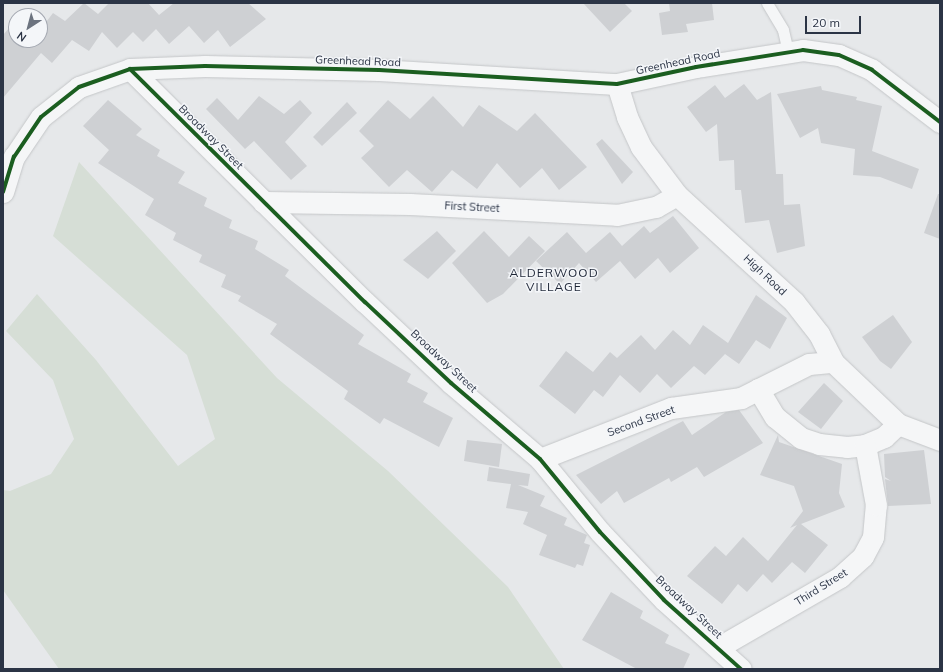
<!DOCTYPE html>
<style>
body{margin:0}
#map{position:relative;width:943px;height:672px;overflow:hidden;background:#e6e8ea;font-family:Mulish,sans-serif}
div>[style]{position:absolute}
[style*='--x']{left:calc(var(--x)*1px);top:calc(var(--y)*1px);width:calc(var(--w)*1px);rotate:calc(var(--a)*1deg)}
.green>*{inset:0;background:#d6ded6}
.building>*{inset:0;background:#ced0d3}
.roads{filter:drop-shadow(0 0 1px #c4c6c8) drop-shadow(0 0 1px #c4c6c8)}
.service>*{height:11px;margin:-5.5px;padding:0 5.5px;transform-origin:5.5px;border-radius:5.5px;background:#f5f6f7}
.minor>*{height:21px;margin:-10.5px;padding:0 10.5px;transform-origin:10.5px;border-radius:10.5px;background:#f5f6f7}
.cycleway>*{height:4px;margin:-2px;padding:0 2px;transform-origin:2px;border-radius:2px;background:#1b5e20}
span{translate:-50% -50%;white-space:nowrap;text-align:center;line-height:1.15;-webkit-text-stroke:3px #f4f6f9;paint-order:stroke}
.street-label{font-size:11px;color:#2b3445}
.neighbourhood-label{font-size:12px;color:#1d2536;letter-spacing:1px}
.frame{position:absolute;inset:0;border:4px solid #2b3445;pointer-events:none}
.north{position:absolute;left:8px;top:8px;width:40px;height:40px;box-sizing:border-box;background:#f4f6f9;border:1px solid #a4a8b1;border-radius:50%;rotate:216deg;font-size:11px;font-weight:700;line-height:16px;text-align:center;color:#2b3445}
.north::after{content:'';display:block;margin:auto;width:14px;height:18px;background:#6c737f;clip-path:polygon(50% 0,100% 100%,50% 72%,0 100%)}
.scale{position:absolute;left:805px;top:16px;width:56px;height:18px;box-sizing:border-box;border:2px solid #2b3445;border-top:0;padding-left:5px;font-size:12px;line-height:14px;white-space:nowrap;color:#2b3445;-webkit-text-stroke:3px #f4f6f9;paint-order:stroke}
</style>
<div id="map">
<div class="green">
<div style="clip-path:polygon(79px 162px,277px 378px,388px 471px,508px 587px,564px 669px,59px 669px,3px 590px,3px 490px,10px 491px,51px 474px,74px 439px,53px 380px,6px 331px,37px 294px,96px 360px,178px 466px,215px 439px,187px 355px,53px 236px)"></div>
</div>
<div class="building">
<div style="clip-path:polygon(84px 3px,98px 14px,109px 3px,148px 3px,159px 15px,174px 3px,248px 3px,266px 19px,230px 47px,218px 30px,204px 43px,189px 26px,169px 44px,156px 29px,143px 42px,133px 32px,117px 48px,102px 32px,89px 51px,72px 40px,52px 63px,41px 53px,3px 98px,3px 35px,16px 20px,16px 40px,40px 40px,40px 30px,53px 13px,65px 21px)"></div>
<div style="clip-path:polygon(583px 3px,624px 3px,632px 11px,610px 32px)"></div>
<div style="clip-path:polygon(669px 3px,712px 3px,714px 20px,686px 24px,688px 32px,662px 35px,659px 13px,670px 11px)"></div>
<div style="clip-path:polygon(744px 84px,757px 100px,771px 92px,776px 174px,783px 174px,784px 205px,800px 204px,805px 246px,777px 253px,769px 220px,745px 223px,741px 190px,735px 190px,734px 160px,719px 161px,717px 124px,706px 132px,687px 107px,715px 85px,725px 98px)"></div>
<div style="clip-path:polygon(821px 86px,822px 90px,857px 97px,856px 100px,882px 106px,872px 151px,919px 169px,912px 189px,880px 177px,853px 175px,855px 149px,821px 143px,818px 128px,800px 138px,777px 94px)"></div>
<div style="clip-path:polygon(259px 96px,284px 114px,300px 100px,312px 113px,285px 142px,307px 166px,291px 180px,254px 141px,245px 149px,206px 109px,217px 98px,238px 120px)"></div>
<div style="clip-path:polygon(433px 96px,463px 127px,479px 105px,517px 131px,535px 113px,587px 167px,559px 190px,542px 168px,520px 188px,497px 163px,477px 189px,452px 170px,432px 192px,407px 170px,389px 187px,361px 158px,374px 146px,359px 131px,388px 100px,410px 119px)"></div>
<div style="clip-path:polygon(108px 100px,142px 129px,136px 135px,160px 150px,157px 156px,185px 172px,178px 183px,207px 198px,204px 206px,232px 220px,229px 228px,258px 241px,255px 249px,289px 270px,285px 276px,364px 335px,358px 344px,411px 374px,407px 382px,428px 393px,423px 402px,453px 418px,439px 447px,384px 418px,380px 424px,344px 399px,348px 391px,270px 334px,277px 324px,238px 301px,241px 296px,221px 287px,226px 275px,199px 262px,202px 255px,173px 240px,176px 233px,145px 215px,154px 199px,98px 163px,109px 150px,83px 126px)"></div>
<div style="clip-path:polygon(347px 102px,357px 113px,322px 146px,313px 137px)"></div>
<div style="clip-path:polygon(602px 139px,633px 172px,622px 184px,596px 144px)"></div>
<div style="clip-path:polygon(938px 194px,940px 194px,940px 239px,924px 233px)"></div>
<div style="clip-path:polygon(673px 216px,699px 248px,670px 273px,658px 258px,635px 279px,620px 261px,596px 282px,579px 263px,560px 284px,536px 261px,567px 232px,586px 253px,610px 232px,622px 246px,644px 226px,650px 233px)"></div>
<div style="clip-path:polygon(437px 231px,456px 251px,428px 279px,403px 260px)"></div>
<div style="clip-path:polygon(484px 231px,509px 257px,529px 236px,545px 251px,503px 294px,487px 303px,452px 263px)"></div>
<div style="clip-path:polygon(756px 295px,787px 318px,770px 349px,756px 340px,739px 364px,725px 354px,705px 375px,694px 366px,671px 388px,657px 374px,640px 393px,620px 375px,603px 397px,594px 390px,575px 414px,539px 386px,566px 351px,593px 372px,610px 352px,617px 358px,641px 335px,655px 350px,673px 330px,690px 345px,703px 325px,728px 343px)"></div>
<div style="clip-path:polygon(893px 315px,912px 342px,891px 369px,880px 361px,862px 337px)"></div>
<div style="clip-path:polygon(824px 383px,843px 401px,821px 429px,798px 412px)"></div>
<div style="clip-path:polygon(739px 410px,763px 443px,704px 477px,697px 467px,671px 482px,669px 478px,624px 503px,617px 491px,601px 504px,576px 475px,683px 421px,692px 435px,726px 412px)"></div>
<div style="clip-path:polygon(778px 435px,779px 442px,842px 464px,839px 493px,845px 507px,801px 524px,828px 545px,805px 573px,792px 562px,772px 583px,763px 574px,747px 592px,738px 584px,722px 604px,687px 576px,715px 546px,726px 556px,743px 537px,768px 561px,797px 525px,790px 528px,803px 511px,794px 486px,760px 475px)"></div>
<div style="clip-path:polygon(467px 440px,502px 444px,499px 467px,464px 461px)"></div>
<div style="clip-path:polygon(924px 450px,931px 504px,888px 506px,885px 479px,891px 481px,885px 477px,884px 454px)"></div>
<div style="clip-path:polygon(489px 467px,530px 474px,528px 486px,518px 485px,545px 496px,540px 506px,567px 518px,564px 525px,587px 535px,584px 543px,590px 545px,583px 566px,577px 564px,575px 568px,539px 555px,547px 535px,523px 524px,528px 512px,506px 508px,511px 484px,487px 481px)"></div>
<div style="clip-path:polygon(611px 592px,643px 611px,640px 618px,669px 635px,665px 643px,690px 654px,683px 669px,637px 669px,582px 640px)"></div>
</div>
<div class="roads">
<div class="service">
<div style="--x:767;--y:3;--w:31;--a:59"></div>
<div style="--x:783;--y:30;--w:22;--a:77"></div>
</div>
<div class="minor">
<div style="--x:130;--y:69;--w:331;--a:44.8"></div>
<div style="--x:365;--y:302;--w:118;--a:43.3"></div>
<div style="--x:451;--y:383;--w:117;--a:40.5"></div>
<div style="--x:540;--y:459;--w:94;--a:50.6"></div>
<div style="--x:600;--y:532;--w:93;--a:46.7"></div>
<div style="--x:664;--y:600;--w:103;--a:41.9"></div>
<div style="--x:617;--y:84;--w:34;--a:73"></div>
<div style="--x:627;--y:117;--w:33;--a:65"></div>
<div style="--x:641;--y:147;--w:60;--a:53.1"></div>
<div style="--x:677;--y:195;--w:159;--a:42.4"></div>
<div style="--x:794;--y:302;--w:41;--a:52"></div>
<div style="--x:819;--y:334;--w:31;--a:63"></div>
<div style="--x:833;--y:362;--w:90;--a:43.6"></div>
<div style="--x:898;--y:424;--w:45;--a:20.9"></div>
<div style="--x:3;--y:192;--w:37;--a:-73"></div>
<div style="--x:14;--y:157;--w:48;--a:-56"></div>
<div style="--x:41;--y:117;--w:48;--a:-38.3"></div>
<div style="--x:79;--y:87;--w:54;--a:-19.4"></div>
<div style="--x:130;--y:69;--w:75;--a:-2.3"></div>
<div style="--x:205;--y:66;--w:174;--a:1.3"></div>
<div style="--x:379;--y:70;--w:238;--a:3.4"></div>
<div style="--x:617;--y:84;--w:81;--a:-12.1"></div>
<div style="--x:696;--y:67;--w:108;--a:-9"></div>
<div style="--x:803;--y:50;--w:36;--a:8"></div>
<div style="--x:839;--y:55;--w:36;--a:24"></div>
<div style="--x:872;--y:70;--w:86;--a:37.4"></div>
<div style="--x:263;--y:202;--w:147;--a:0.8"></div>
<div style="--x:410;--y:204;--w:207;--a:3"></div>
<div style="--x:617;--y:215;--w:40;--a:-12"></div>
<div style="--x:656;--y:207;--w:24;--a:-30"></div>
<div style="--x:758;--y:389;--w:33;--a:59"></div>
<div style="--x:775;--y:417;--w:33;--a:39"></div>
<div style="--x:801;--y:438;--w:19;--a:18"></div>
<div style="--x:819;--y:444;--w:28;--a:6"></div>
<div style="--x:847;--y:447;--w:18;--a:-6"></div>
<div style="--x:865;--y:445;--w:21;--a:-23"></div>
<div style="--x:884;--y:437;--w:19;--a:-43"></div>
<div style="--x:540;--y:459;--w:141;--a:-21.3"></div>
<div style="--x:671;--y:408;--w:71;--a:-8.1"></div>
<div style="--x:741;--y:398;--w:76;--a:-26.6"></div>
<div style="--x:809;--y:364;--w:24;--a:-5"></div>
<div style="--x:719;--y:647;--w:140;--a:-30"></div>
<div style="--x:840;--y:577;--w:31;--a:-42"></div>
<div style="--x:863;--y:556;--w:21;--a:-62"></div>
<div style="--x:873;--y:537;--w:32;--a:-85"></div>
<div style="--x:876;--y:505;--w:61;--a:-100.4"></div>
</div>
</div>
<div class="cycleway">
<div style="--x:130;--y:69;--w:331;--a:44.8"></div>
<div style="--x:365;--y:302;--w:118;--a:43.3"></div>
<div style="--x:451;--y:383;--w:117;--a:40.5"></div>
<div style="--x:540;--y:459;--w:94;--a:50.6"></div>
<div style="--x:600;--y:532;--w:93;--a:46.7"></div>
<div style="--x:664;--y:600;--w:103;--a:41.9"></div>
<div style="--x:3;--y:192;--w:37;--a:-73"></div>
<div style="--x:14;--y:157;--w:48;--a:-56"></div>
<div style="--x:41;--y:117;--w:48;--a:-38.3"></div>
<div style="--x:79;--y:87;--w:54;--a:-19.4"></div>
<div style="--x:130;--y:69;--w:75;--a:-2.3"></div>
<div style="--x:205;--y:66;--w:174;--a:1.3"></div>
<div style="--x:379;--y:70;--w:238;--a:3.4"></div>
<div style="--x:617;--y:84;--w:81;--a:-12.1"></div>
<div style="--x:696;--y:67;--w:108;--a:-9"></div>
<div style="--x:803;--y:50;--w:36;--a:8"></div>
<div style="--x:839;--y:55;--w:36;--a:24"></div>
<div style="--x:872;--y:70;--w:86;--a:37.4"></div>
</div>
<div class="street-label">
<span style="left:358px;top:61px;rotate:2deg">Greenhead Road</span>
<span style="left:678px;top:62px;rotate:-12deg">Greenhead Road</span>
<span style="left:211px;top:137px;rotate:45deg">Broadway Street</span>
<span style="left:472px;top:207px;rotate:3deg">First Street</span>
<span style="left:765px;top:275px;rotate:43deg">High Road</span>
<span style="left:444px;top:361px;rotate:43deg">Broadway Street</span>
<span style="left:641px;top:421px;rotate:-20deg">Second Street</span>
<span style="left:821px;top:587px;rotate:-32deg">Third Street</span>
<span style="left:689px;top:607px;rotate:43deg">Broadway Street</span>
</div>
<div class="neighbourhood-label">
<span style="left:554px;top:280px">ALDERWOOD<br>VILLAGE</span>
</div>
<div class="frame"></div>
<div class="north">N</div>
<div class="scale">20 m</div>
</div>
